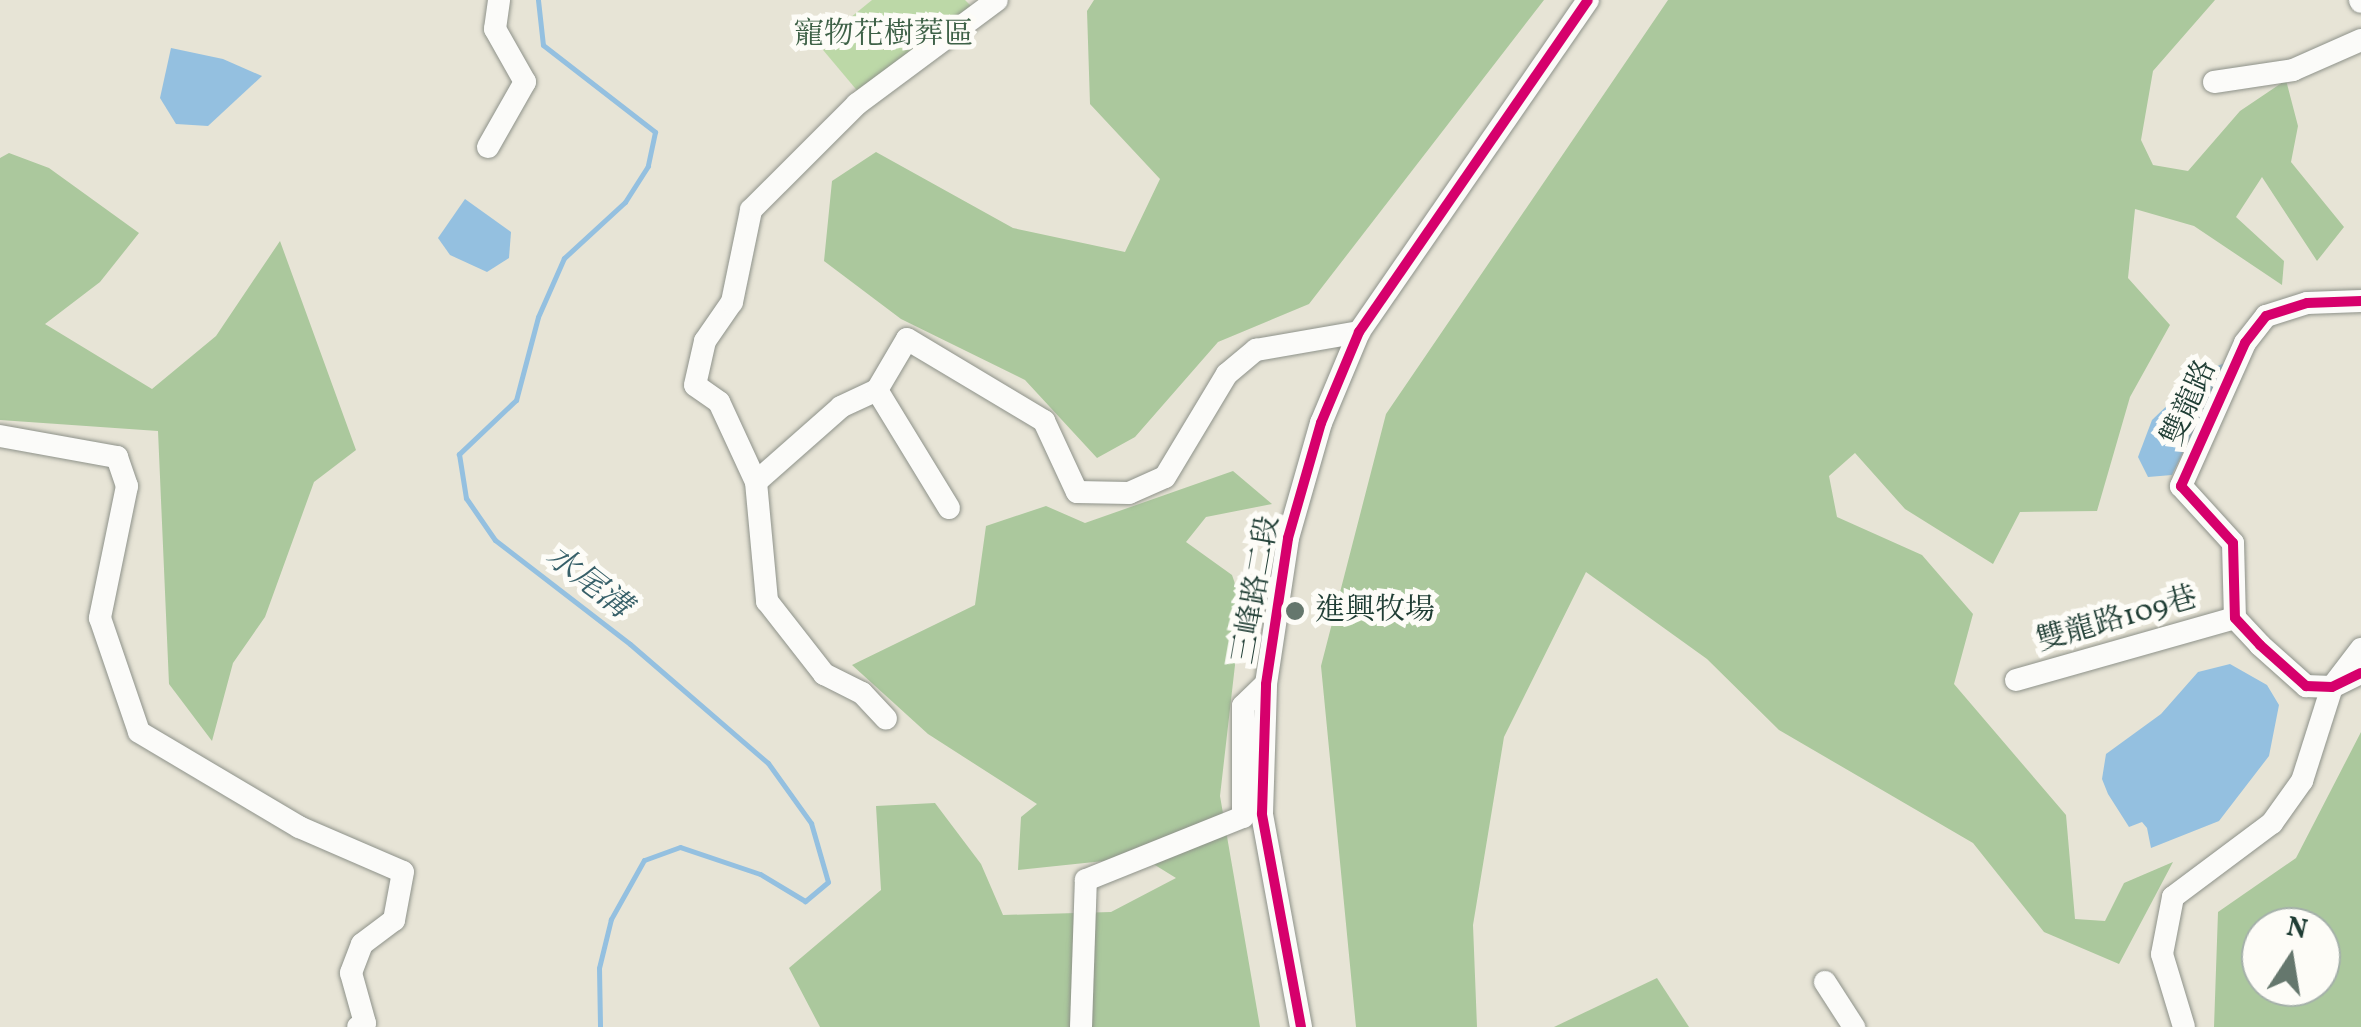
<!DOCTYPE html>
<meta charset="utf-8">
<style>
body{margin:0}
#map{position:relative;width:2361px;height:1027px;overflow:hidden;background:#e7e4d6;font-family:Vollkorn,"Noto Serif TC",serif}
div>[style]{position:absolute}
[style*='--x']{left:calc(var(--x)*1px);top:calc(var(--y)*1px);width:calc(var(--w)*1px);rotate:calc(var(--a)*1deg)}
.green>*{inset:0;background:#bcd8a7}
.forest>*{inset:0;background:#abc89d}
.water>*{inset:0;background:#94c0e0}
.stream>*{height:5px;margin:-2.5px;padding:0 2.5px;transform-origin:2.5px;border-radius:2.5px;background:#94c0e0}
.roads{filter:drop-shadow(0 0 2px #8e928a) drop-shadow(0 0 2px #8e928a)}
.minor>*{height:22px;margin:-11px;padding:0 11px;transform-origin:11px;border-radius:11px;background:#fbfbf9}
.cycleway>*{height:10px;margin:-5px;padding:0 5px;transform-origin:5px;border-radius:5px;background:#d6006c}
.dots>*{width:28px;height:28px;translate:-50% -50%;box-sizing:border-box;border:5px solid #fdfcf7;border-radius:50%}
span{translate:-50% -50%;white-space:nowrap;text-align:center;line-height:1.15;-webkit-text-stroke:10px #fdfcf7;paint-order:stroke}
.park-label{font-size:30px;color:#3e6147}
.street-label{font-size:30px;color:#1f3d34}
.poi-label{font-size:30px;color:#1f3d34}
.left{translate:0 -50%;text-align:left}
.water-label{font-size:32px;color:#376069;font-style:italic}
.north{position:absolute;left:2241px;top:907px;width:100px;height:100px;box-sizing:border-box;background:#fdfcf7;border:2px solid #a4b0a9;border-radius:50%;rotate:12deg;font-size:28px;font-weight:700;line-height:40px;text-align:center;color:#1f3d34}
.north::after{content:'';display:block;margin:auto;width:35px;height:45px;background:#65776d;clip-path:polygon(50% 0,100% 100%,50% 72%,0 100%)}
</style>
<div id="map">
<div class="green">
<div style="clip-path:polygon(872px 0,965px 0,974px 9px,860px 94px,818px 44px)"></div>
</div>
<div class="forest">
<div style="clip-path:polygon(1094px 0,1544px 0,1309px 304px,1218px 342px,1135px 437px,1097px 458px,1025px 380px,901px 319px,824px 261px,832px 181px,876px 152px,1013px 228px,1125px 252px,1160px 179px,1090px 104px,1087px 11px)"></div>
<div style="clip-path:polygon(1668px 0,2215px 0,2153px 71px,2141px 140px,2153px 165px,2188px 171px,2240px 111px,2286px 80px,2298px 126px,2291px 162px,2344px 227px,2317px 261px,2262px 177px,2236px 217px,2284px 261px,2282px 285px,2194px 226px,2135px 209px,2128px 278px,2170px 325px,2130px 397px,2097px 511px,2020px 512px,1993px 564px,1905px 509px,1855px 453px,1829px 476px,1837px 517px,1922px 555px,1973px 614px,1954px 684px,2066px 815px,2075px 919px,2105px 921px,2124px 883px,2173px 862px,2119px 964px,2044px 932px,1973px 843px,1779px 730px,1707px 659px,1586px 572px,1504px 737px,1473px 925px,1477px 1027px,1356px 1027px,1321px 666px,1386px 414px)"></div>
<div style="clip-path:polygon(9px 153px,49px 168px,139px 233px,100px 282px,45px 324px,152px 389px,216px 336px,280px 241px,356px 450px,314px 482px,265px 617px,233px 663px,212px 741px,169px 684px,158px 431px,0 420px,0 158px)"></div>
<div style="clip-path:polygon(1233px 471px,1272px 504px,1206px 517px,1186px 542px,1232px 575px,1242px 604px,1220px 796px,1260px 1027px,820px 1027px,789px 968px,881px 890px,876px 806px,935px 803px,981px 864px,1003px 915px,1111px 912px,1176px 878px,1142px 857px,1018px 870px,1021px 817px,1037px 804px,928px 734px,852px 665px,975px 605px,986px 526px,1046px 506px,1085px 523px)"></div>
<div style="clip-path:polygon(evenodd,2361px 732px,2361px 1027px,2214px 1027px,2218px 912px,2296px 858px,2361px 732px,2261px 927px,2321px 927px,2321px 987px,2261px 987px,2261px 927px)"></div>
<div style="clip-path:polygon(1657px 978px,1689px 1027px,1554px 1027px)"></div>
</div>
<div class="water">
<div style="clip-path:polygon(171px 48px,223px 59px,262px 76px,208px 126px,176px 124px,160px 98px)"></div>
<div style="clip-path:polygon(465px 199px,511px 232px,509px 258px,487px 272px,450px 255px,438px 238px)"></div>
<div style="clip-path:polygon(2227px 362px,2172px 475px,2148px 477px,2138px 457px,2152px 420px,2201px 373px)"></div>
<div style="clip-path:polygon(2230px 664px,2267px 685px,2279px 705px,2269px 756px,2219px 821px,2151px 848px,2147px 828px,2142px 822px,2129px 827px,2108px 794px,2102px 779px,2106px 754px,2161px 714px,2198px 672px)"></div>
</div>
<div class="stream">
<div style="--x:538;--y:0;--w:45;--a:83.7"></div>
<div style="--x:543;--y:45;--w:142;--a:37.8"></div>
<div style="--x:655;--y:132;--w:35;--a:102"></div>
<div style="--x:648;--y:166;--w:43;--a:122.6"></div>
<div style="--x:625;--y:202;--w:83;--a:137.4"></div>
<div style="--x:564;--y:258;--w:64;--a:113.8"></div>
<div style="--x:538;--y:317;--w:86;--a:104.8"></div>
<div style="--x:516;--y:400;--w:79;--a:136.5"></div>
<div style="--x:459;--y:454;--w:45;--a:81"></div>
<div style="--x:466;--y:498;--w:51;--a:55.4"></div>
<div style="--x:495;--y:540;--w:170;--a:37.6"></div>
<div style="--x:630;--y:644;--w:182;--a:40.8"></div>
<div style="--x:768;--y:763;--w:74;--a:54.4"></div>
<div style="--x:811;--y:823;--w:61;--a:73.9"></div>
<div style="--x:828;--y:882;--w:30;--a:140"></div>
<div style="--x:805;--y:901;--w:52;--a:-149"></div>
<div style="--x:760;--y:874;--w:84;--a:-161.4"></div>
<div style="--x:680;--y:847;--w:38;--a:160"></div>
<div style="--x:644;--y:860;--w:68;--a:119.2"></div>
<div style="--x:611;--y:919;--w:50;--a:103.8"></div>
<div style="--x:599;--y:968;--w:59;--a:89"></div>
</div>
<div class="roads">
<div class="minor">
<div style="--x:2360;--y:0;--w:2;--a:63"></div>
<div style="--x:2214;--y:82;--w:80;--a:-8.6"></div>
<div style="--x:2293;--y:70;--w:74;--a:-23.8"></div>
<div style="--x:488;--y:147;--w:75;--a:-60.4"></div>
<div style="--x:525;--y:82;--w:61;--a:-119.5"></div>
<div style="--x:495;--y:29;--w:29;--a:-82"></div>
<div style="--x:2361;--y:301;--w:54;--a:177.9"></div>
<div style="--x:2307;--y:303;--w:43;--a:162.4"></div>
<div style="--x:2266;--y:316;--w:34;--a:128"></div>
<div style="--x:2245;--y:343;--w:157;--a:114.1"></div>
<div style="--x:2181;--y:486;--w:77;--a:47.6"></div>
<div style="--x:2233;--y:543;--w:75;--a:88.5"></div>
<div style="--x:2235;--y:618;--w:37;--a:47"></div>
<div style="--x:2260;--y:645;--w:62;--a:41.7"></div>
<div style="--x:2306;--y:686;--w:26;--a:2"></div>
<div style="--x:2332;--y:687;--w:32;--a:-26"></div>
<div style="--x:877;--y:390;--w:40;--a:155"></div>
<div style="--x:841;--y:407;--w:113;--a:138.6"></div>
<div style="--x:756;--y:482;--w:88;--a:-114.8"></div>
<div style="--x:719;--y:402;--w:29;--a:-145"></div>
<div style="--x:695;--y:385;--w:45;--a:-77.2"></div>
<div style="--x:705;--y:341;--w:47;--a:-55.3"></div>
<div style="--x:732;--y:302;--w:94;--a:-78.3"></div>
<div style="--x:751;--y:210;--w:150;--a:-45"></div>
<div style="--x:857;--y:104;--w:174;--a:-36.6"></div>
<div style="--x:0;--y:436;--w:119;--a:10.2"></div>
<div style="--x:117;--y:457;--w:31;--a:71"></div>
<div style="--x:127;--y:486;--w:135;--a:101.6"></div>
<div style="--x:100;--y:618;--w:120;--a:71.1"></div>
<div style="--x:139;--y:732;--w:186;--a:30.7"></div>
<div style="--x:299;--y:827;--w:113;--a:23.4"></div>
<div style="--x:403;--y:872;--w:49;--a:100.6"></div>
<div style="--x:394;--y:920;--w:40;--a:143"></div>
<div style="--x:362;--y:944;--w:31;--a:111"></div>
<div style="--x:351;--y:973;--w:52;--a:74.4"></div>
<div style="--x:365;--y:1023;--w:8;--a:150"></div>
<div style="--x:756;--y:482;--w:120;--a:84.7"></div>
<div style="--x:767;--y:601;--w:93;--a:52"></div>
<div style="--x:824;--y:674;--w:42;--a:26.6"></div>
<div style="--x:862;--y:693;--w:35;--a:47"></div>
<div style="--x:949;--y:508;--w:138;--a:-121.4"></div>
<div style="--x:877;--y:390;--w:59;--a:-59.5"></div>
<div style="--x:907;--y:339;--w:160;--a:30.9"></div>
<div style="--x:1044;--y:421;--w:78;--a:65.1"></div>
<div style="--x:1077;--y:492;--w:52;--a:1.1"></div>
<div style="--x:1129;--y:493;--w:39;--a:-24"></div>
<div style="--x:1165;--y:477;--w:120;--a:-59"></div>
<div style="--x:1227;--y:374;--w:38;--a:-40"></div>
<div style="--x:1256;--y:350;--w:105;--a:-9.9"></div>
<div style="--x:2016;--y:680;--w:228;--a:-15.8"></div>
<div style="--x:1825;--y:982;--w:54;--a:57.2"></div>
<div style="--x:1081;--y:1027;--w:147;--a:-88.1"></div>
<div style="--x:1086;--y:880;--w:169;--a:-21.9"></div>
<div style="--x:1243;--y:817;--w:111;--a:-90"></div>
<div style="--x:1243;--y:706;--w:32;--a:-44"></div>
<div style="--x:1301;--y:1027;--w:217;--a:-100.4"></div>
<div style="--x:1262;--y:814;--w:130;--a:-88.2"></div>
<div style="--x:1266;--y:684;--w:148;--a:-81.4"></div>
<div style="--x:1288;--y:538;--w:120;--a:-74"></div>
<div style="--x:1321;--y:423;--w:99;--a:-67.3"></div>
<div style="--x:1359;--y:332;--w:403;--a:-55.4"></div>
<div style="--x:2184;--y:1027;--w:76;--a:-106.8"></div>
<div style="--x:2162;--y:954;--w:58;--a:-79.1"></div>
<div style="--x:2173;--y:897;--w:124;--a:-36.8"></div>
<div style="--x:2272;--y:823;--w:52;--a:-54.5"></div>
<div style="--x:2302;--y:781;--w:99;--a:-72.3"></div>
<div style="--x:2332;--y:687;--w:48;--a:-52.7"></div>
</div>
</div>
<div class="cycleway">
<div style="--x:2361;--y:301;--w:54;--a:177.9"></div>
<div style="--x:2307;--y:303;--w:43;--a:162.4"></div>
<div style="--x:2266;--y:316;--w:34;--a:128"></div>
<div style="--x:2245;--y:343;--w:157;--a:114.1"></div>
<div style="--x:2181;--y:486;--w:77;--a:47.6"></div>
<div style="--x:2233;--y:543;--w:75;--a:88.5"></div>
<div style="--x:2235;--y:618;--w:37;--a:47"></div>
<div style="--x:2260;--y:645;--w:62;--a:41.7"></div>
<div style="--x:2306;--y:686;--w:26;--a:2"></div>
<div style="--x:2332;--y:687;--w:32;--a:-26"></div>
<div style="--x:1301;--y:1027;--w:217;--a:-100.4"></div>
<div style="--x:1262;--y:814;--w:130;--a:-88.2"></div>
<div style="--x:1266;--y:684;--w:148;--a:-81.4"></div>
<div style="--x:1288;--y:538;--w:120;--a:-74"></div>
<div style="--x:1321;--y:423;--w:99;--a:-67.3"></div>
<div style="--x:1359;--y:332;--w:403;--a:-55.4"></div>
</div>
<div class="dots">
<div style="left:1295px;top:611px;background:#65776d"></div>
</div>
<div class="park-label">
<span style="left:884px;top:35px">寵物花樹葬區</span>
</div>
<div class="street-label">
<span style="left:2190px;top:403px;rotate:-66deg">雙龍路</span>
<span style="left:1257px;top:590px;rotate:-80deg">三峰路二段</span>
<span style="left:2117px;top:620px;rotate:-16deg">雙龍路109巷</span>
</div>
<div class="poi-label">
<span class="left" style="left:1315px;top:611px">進興牧場</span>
</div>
<div class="water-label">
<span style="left:587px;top:583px;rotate:38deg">水尾溝</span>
</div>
<div class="north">N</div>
</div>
